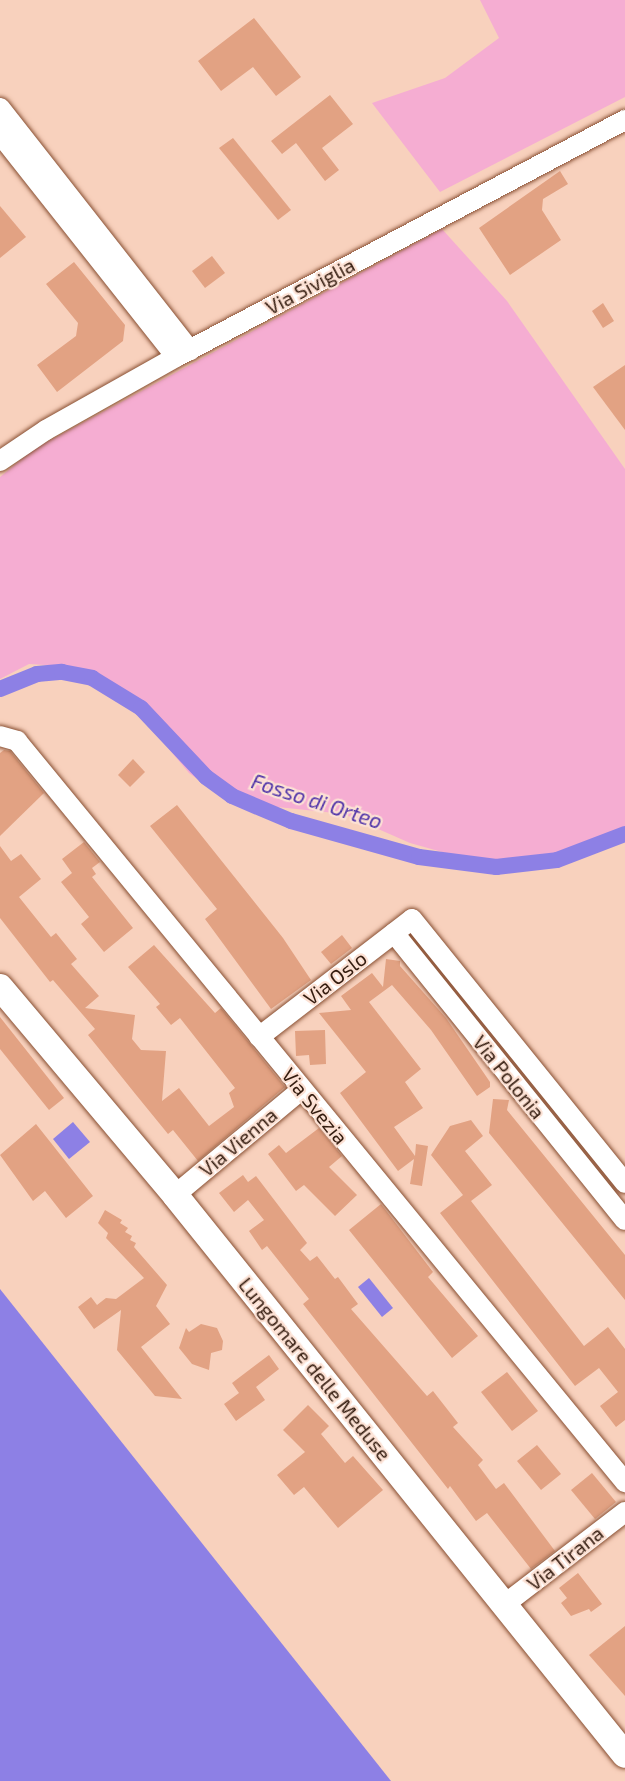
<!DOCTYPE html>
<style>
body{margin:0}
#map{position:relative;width:625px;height:1781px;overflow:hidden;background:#f8d1bd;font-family:"Exo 2",sans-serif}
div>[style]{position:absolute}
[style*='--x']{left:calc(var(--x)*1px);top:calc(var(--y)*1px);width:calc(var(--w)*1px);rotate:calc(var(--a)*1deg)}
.green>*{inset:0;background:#f5add2}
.water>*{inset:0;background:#8d80e5}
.canal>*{height:16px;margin:-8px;padding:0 8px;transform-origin:8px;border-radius:8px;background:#8d80e5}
.building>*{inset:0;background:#e2a283}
.roads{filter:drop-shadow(0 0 2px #884f32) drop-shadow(0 0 2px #884f32)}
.minor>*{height:20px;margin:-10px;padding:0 10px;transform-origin:10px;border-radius:10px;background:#fff}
.major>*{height:26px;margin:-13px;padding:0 13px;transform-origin:13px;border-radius:13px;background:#fff}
span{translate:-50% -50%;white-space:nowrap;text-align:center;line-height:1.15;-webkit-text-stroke:4.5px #fce1d4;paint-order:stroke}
.street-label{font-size:20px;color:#341c0f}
.water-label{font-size:21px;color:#5034a9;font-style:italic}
</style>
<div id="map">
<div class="green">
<div style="clip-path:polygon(480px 0,625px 0,625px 97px,440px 192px,372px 103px,445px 78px,499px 38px)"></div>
<div style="clip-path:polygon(442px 229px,507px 301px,625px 469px,625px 835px,553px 856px,509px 862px,467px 859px,410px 843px,344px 814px,229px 802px,189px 773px,132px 705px,95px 676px,77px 667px,29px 664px,0 679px,0 477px,34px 449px)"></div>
</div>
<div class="water">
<div style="clip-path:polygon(73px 1122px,90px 1142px,69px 1159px,53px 1139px)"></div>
<div style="clip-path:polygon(369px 1278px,393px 1308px,382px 1317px,358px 1287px)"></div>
<div style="clip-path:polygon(0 1289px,391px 1781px,0 1781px)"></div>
</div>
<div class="canal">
<div style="--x:0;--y:689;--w:40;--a:-22"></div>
<div style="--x:37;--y:674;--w:25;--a:-5"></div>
<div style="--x:62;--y:672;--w:31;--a:11"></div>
<div style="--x:92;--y:678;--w:57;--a:31.5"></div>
<div style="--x:141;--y:708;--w:95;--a:46.7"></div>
<div style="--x:206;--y:777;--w:32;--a:36"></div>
<div style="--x:232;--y:796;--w:64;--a:23"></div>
<div style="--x:291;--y:821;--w:133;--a:15.7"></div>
<div style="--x:419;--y:857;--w:78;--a:7.4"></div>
<div style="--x:496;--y:867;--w:61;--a:-6.5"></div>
<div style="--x:557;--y:860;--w:73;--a:-20.9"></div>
</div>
<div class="building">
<div style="clip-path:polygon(254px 18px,301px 77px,276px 96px,253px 67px,221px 91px,198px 61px)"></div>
<div style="clip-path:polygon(330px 95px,353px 124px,322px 148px,339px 170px,325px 181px,296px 143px,282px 154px,271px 141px)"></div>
<div style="clip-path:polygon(233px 138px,291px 210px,278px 220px,219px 148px)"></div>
<div style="clip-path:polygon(560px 171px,568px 184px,543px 199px,542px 210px,561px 240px,510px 275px,479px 228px)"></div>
<div style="clip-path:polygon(0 206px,26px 237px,0 258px)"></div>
<div style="clip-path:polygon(212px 256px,225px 273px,205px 288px,192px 271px)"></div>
<div style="clip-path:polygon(74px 262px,125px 325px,123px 341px,57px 392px,37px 365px,76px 336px,78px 323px,46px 284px)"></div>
<div style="clip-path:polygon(603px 303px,614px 321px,603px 328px,592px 311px)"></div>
<div style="clip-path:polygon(625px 365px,625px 430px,593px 387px)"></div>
<div style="clip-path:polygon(4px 750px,10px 751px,44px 793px,0 836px,0 753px)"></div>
<div style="clip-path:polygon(133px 759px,145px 772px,130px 787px,118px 775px)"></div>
<div style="clip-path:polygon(177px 805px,283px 938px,311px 980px,271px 1009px,205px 919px,217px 909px,150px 826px)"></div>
<div style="clip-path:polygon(84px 842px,100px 862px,92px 868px,96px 874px,92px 877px,133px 928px,104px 952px,81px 924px,89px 917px,61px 882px,72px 873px,62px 859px)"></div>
<div style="clip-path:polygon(0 846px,11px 861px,21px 854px,41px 879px,19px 897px,51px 937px,56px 933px,77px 959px,71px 964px,99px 996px,85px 1008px,135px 1015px,132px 1039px,141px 1050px,166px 1051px,162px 1101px,179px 1088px,209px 1126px,234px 1107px,229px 1093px,235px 1088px,180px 1018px,171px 1025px,156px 1007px,160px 1004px,128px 967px,154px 945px,215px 1013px,221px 1008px,285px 1087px,198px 1161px,173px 1130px,168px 1134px,137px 1096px,88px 1035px,95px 1029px,53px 980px,50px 982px,0 918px)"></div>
<div style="clip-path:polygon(342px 935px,352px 948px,331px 964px,321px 952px)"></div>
<div style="clip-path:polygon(386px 959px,400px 961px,400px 966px,446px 1018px,490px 1082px,490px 1087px,477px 1096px,431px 1030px,392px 985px,369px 1002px,421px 1069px,405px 1082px,423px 1108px,394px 1127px,415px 1156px,416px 1144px,428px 1146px,422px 1186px,410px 1184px,414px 1159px,398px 1171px,340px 1093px,366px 1072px,319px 1013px,351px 1010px,341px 996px,372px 973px,383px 987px)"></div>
<div style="clip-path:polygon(0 1017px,64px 1098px,49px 1110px,0 1049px)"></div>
<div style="clip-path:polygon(325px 1030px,326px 1064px,310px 1065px,309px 1055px,296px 1056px,295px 1031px)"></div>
<div style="clip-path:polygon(493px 1099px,509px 1100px,507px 1110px,625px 1255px,625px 1300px,489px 1133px)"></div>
<div style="clip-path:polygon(471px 1120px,483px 1136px,465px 1151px,492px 1185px,471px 1201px,584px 1346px,608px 1327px,625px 1349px,625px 1420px,616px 1427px,600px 1406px,618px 1392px,599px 1368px,575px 1386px,440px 1213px,463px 1195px,431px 1155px,450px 1126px)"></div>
<div style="clip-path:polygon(36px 1124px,93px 1196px,66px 1218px,45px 1191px,33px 1201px,0 1155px)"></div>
<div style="clip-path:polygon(319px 1128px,342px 1156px,329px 1167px,357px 1195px,335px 1216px,304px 1185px,296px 1191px,268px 1154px,279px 1145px,286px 1153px)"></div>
<div style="clip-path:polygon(243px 1175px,248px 1182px,256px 1176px,307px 1243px,300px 1250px,310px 1261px,317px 1256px,335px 1279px,338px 1277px,358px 1304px,351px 1309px,427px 1396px,433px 1391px,458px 1423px,453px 1427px,483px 1460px,478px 1465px,496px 1489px,504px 1483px,555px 1551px,531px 1569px,487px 1513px,476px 1521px,450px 1486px,448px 1489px,303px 1304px,309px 1299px,267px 1246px,262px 1250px,249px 1231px,264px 1220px,248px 1200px,234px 1212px,219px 1193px)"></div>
<div style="clip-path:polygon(381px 1204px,433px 1272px,428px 1277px,478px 1336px,452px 1358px,349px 1230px)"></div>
<div style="clip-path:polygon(105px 1210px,122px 1220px,120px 1223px,128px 1228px,125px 1232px,132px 1236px,130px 1240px,136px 1243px,134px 1247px,167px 1285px,156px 1306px,170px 1324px,141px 1347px,182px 1399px,155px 1396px,117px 1350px,121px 1310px,94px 1329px,78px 1307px,91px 1297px,97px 1305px,106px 1298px,116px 1299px,144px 1278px,106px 1238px,108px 1233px,98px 1223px)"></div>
<div style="clip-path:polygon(201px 1324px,217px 1328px,223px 1341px,222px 1350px,211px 1353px,209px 1370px,192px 1364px,179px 1348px,186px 1328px,189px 1332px)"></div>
<div style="clip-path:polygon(269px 1355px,279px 1369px,256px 1387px,265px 1400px,236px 1421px,224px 1404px,239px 1393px,232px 1383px)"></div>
<div style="clip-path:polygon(507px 1372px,538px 1411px,512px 1431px,481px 1392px)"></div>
<div style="clip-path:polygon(308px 1405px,329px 1426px,321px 1434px,345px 1463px,353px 1456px,383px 1490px,338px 1528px,304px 1487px,294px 1495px,277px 1475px,305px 1452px,283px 1430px)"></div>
<div style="clip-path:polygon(537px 1445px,561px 1474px,541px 1490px,517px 1461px)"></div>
<div style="clip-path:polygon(592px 1473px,616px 1502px,595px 1519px,571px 1490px)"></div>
<div style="clip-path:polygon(578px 1573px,602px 1604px,591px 1612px,589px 1609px,571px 1616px,561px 1603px,567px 1598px,559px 1588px)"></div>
<div style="clip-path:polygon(625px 1626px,625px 1696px,589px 1655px)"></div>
</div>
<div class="roads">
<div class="minor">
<div style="--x:0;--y:108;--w:308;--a:51.9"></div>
<div style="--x:0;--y:134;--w:284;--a:51.7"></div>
<div style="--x:0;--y:461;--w:55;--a:-34"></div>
<div style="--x:46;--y:430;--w:149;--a:-29.3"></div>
<div style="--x:176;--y:357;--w:508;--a:-27.83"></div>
<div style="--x:0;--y:736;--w:18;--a:16"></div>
<div style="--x:17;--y:741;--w:959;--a:50.63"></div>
<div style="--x:394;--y:933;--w:368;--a:51.2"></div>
<div style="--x:259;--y:1037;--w:193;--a:-37.6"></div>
<div style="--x:412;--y:919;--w:339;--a:51.1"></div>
<div style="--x:175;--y:1195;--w:165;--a:-39.8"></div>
<div style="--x:505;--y:1604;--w:151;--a:-37.5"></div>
</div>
<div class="major">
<div style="--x:0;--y:987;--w:272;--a:49.9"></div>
<div style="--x:175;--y:1195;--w:718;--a:51.22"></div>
</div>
</div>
<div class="street-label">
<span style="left:310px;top:286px;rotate:-28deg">Via Siviglia</span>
<span style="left:335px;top:978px;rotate:-38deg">Via Oslo</span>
<span style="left:509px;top:1077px;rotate:51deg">Via Polonia</span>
<span style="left:315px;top:1106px;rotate:51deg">Via Svezia</span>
<span style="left:238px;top:1142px;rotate:-40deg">Via Vienna</span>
<span style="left:315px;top:1369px;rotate:51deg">Lungomare delle Meduse</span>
<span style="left:565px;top:1558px;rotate:-38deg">Via Tirana</span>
</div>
<div class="water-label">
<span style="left:317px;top:801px;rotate:18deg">Fosso di Orteo</span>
</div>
</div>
